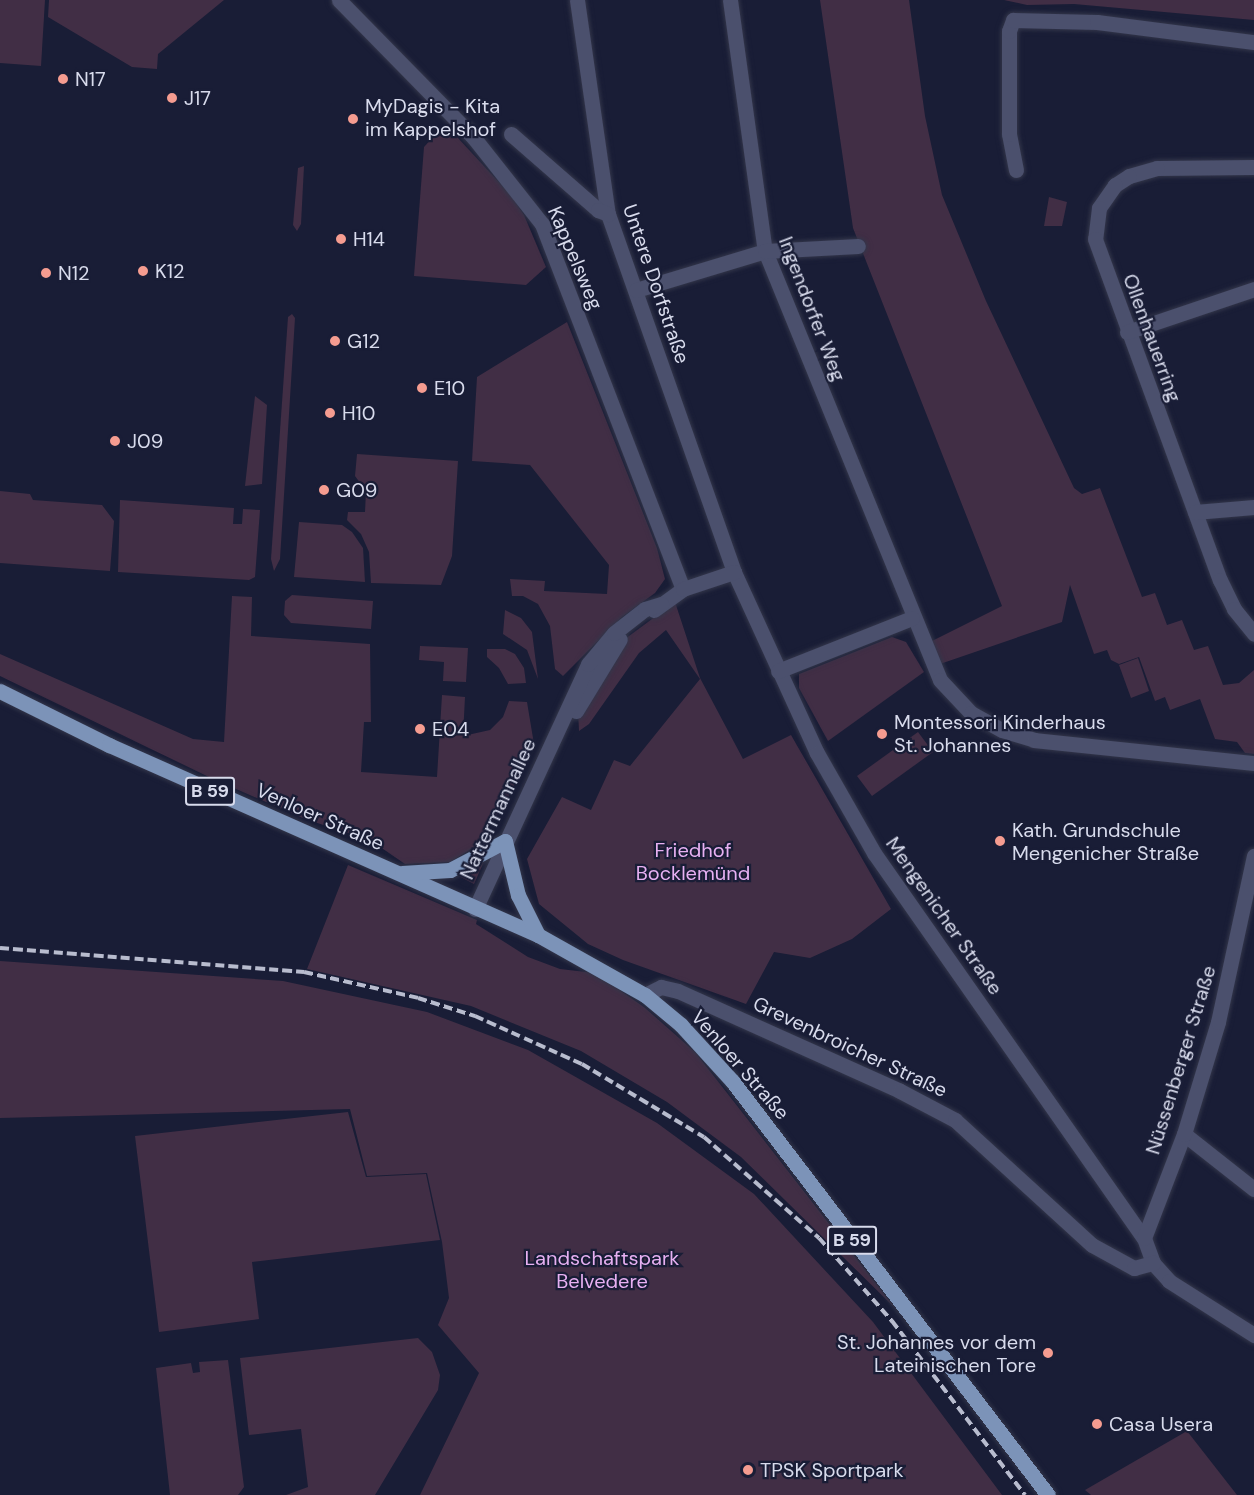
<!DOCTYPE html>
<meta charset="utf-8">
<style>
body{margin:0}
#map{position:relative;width:1254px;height:1495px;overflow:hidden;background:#191d36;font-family:"DM Sans",sans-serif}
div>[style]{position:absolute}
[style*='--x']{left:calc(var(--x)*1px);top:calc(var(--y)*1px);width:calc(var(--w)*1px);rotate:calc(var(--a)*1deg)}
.green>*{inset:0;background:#412e45}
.roads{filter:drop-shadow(0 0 2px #33364a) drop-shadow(0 0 2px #33364a)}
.minor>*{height:15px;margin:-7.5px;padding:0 7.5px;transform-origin:7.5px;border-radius:7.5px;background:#4b506d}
.major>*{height:15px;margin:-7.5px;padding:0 7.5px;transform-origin:7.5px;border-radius:7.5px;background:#7c93b8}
.rail>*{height:4px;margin-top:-2px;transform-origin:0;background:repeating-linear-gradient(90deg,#b8bcce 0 9px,transparent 0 13.5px)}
.dots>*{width:16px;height:16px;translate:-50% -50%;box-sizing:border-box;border:3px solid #191d36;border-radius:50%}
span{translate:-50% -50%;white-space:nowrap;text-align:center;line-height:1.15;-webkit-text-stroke:4.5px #191d36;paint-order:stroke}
.shield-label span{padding:2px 4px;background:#191d36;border:2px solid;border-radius:4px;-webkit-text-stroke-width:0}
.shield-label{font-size:18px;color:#d8dbec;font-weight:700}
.poi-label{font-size:20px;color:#d8dbec}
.left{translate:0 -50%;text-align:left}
.right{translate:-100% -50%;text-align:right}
.street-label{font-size:20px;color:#d8dbec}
.park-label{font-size:20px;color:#e7b0f2}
</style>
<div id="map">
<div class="green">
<div style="clip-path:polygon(0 0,45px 0,41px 66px,0 63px)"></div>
<div style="clip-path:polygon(49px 0,224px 0,158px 54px,157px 69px,132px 67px,48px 17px)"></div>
<div style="clip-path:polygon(820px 0,909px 0,925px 116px,942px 195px,986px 301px,1074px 488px,1082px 494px,1100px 488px,1142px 597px,1155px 593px,1167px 625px,1182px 620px,1194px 650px,1208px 646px,1223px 685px,1239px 683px,1254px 670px,1254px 754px,1245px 753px,1237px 742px,1215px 739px,1200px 699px,1170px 710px,1165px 697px,1155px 701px,1139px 657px,1119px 664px,1111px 660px,1107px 650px,1094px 654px,1070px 585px,1062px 622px,940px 664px,932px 641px,1002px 606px,853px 228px)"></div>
<div style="clip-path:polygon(1004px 0,1254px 0,1254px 20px,1074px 4px,1027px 5px)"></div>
<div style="clip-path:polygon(445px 124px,509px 193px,524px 215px,546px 267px,526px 285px,414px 276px,424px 147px)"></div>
<div style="clip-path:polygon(304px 166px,301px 224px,297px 231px,293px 225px,298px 168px)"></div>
<div style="clip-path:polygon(1049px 197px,1067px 202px,1062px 226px,1044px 226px)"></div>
<div style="clip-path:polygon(292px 314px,295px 318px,280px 559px,274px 571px,271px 559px,288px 317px)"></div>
<div style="clip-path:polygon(567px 322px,657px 548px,665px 579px,655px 593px,622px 617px,563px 676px,555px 669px,550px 626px,538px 604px,523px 596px,512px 596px,510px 579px,545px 581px,544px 591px,607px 594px,609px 565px,530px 465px,472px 461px,477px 377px)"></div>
<div style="clip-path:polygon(255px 396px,267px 405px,262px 484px,245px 486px)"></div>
<div style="clip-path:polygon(357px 454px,458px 461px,452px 556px,441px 585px,371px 583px,369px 552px,361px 534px,347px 520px,348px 512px,365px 512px,366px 491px,355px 476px)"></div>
<div style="clip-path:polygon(0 491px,30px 494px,33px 500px,102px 505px,114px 521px,110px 571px,0 563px)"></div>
<div style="clip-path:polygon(120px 500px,234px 508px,233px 524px,242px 524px,243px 509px,260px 510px,255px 577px,249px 580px,118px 572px)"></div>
<div style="clip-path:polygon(299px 522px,342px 525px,352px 532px,363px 548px,365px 582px,294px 577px)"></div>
<div style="clip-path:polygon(292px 595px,373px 601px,371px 629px,291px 623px,284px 615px,285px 601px)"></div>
<div style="clip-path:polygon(232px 596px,252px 597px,251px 636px,370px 644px,371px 722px,364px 722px,361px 772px,437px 777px,442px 695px,465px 697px,463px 736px,490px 730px,503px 717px,509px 701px,527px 702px,534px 744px,507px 800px,476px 846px,450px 862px,405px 864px,370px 840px,305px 819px,211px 778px,0 676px,0 654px,193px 739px,224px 742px)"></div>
<div style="clip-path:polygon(675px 602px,700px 678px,743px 759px,791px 735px,891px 909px,852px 939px,810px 958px,774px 952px,746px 1004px,623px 960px,588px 944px,539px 904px,527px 859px,562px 797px,591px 810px,614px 760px,630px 766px,700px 679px,666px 630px,639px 653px,589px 724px,579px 731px,578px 711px,625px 639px)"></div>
<div style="clip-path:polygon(505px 610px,521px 618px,532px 632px,538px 679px,527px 650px,503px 634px)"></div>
<div style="clip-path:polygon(892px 637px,906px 642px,924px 672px,828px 741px,799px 688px,799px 674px)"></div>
<div style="clip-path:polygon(420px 646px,468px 648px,466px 682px,443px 681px,444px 662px,419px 660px)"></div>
<div style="clip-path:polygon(487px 649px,505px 649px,515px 654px,524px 668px,526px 683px,508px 684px,499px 668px,487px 657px)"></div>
<div style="clip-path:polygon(1138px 658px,1149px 691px,1131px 698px,1119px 665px)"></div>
<div style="clip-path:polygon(918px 732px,933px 752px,872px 796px,857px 776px)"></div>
<div style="clip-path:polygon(486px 857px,474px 884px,455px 874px)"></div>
<div style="clip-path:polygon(348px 865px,477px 920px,476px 924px,528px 957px,560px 969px,595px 973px,644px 1007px,695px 1052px,895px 1308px,741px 1157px,667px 1102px,581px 1051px,471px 1006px,307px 969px)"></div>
<div style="clip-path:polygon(0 961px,283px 981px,427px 1012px,528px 1050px,657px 1123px,754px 1194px,873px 1322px,1002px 1495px,420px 1495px,479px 1373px,438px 1325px,449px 1298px,442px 1242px,427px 1173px,367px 1176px,350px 1109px,0 1118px)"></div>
<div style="clip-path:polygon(348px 1112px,366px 1177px,426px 1174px,440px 1240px,252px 1262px,259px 1319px,159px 1332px,135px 1136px)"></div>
<div style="clip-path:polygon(418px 1338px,432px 1352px,440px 1375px,438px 1390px,375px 1495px,286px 1495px,308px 1487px,301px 1429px,249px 1435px,240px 1358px)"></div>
<div style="clip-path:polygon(228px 1360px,244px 1487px,238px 1495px,170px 1495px,156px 1368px,191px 1363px,193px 1373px,200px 1372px,199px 1362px)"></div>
<div style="clip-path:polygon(1187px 1431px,1237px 1495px,1091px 1495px,1085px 1490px)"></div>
</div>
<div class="roads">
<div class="minor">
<div style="--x:339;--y:0;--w:193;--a:45.6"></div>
<div style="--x:474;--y:138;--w:110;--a:51.7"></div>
<div style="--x:542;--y:224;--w:391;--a:68.9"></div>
<div style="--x:577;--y:0;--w:216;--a:81.8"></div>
<div style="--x:608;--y:214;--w:380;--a:70.6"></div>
<div style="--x:734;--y:572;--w:199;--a:65.4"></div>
<div style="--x:817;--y:753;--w:115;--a:60.3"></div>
<div style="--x:874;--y:853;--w:470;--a:55"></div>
<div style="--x:1144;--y:1238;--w:27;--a:70"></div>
<div style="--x:1153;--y:1263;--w:24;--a:48"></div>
<div style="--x:1169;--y:1281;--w:101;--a:32.4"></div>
<div style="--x:730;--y:0;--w:253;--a:82.1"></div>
<div style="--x:765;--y:251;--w:463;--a:67.8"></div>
<div style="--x:940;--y:680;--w:45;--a:46.8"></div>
<div style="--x:971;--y:713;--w:35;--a:29"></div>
<div style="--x:1002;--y:730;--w:34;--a:17"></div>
<div style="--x:1034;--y:740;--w:221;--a:6"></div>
<div style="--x:511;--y:134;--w:116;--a:41.1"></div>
<div style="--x:598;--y:210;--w:11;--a:22"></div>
<div style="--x:1254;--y:167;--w:97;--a:179.4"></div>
<div style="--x:1157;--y:168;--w:29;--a:164"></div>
<div style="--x:1129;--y:176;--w:17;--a:147"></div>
<div style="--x:1115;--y:185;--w:28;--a:125"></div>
<div style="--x:1099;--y:208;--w:31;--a:97"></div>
<div style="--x:1095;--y:239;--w:363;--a:69.9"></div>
<div style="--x:1220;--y:580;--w:32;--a:64"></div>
<div style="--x:1234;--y:609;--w:32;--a:51"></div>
<div style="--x:1016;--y:170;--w:37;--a:-101"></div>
<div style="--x:1009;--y:134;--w:103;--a:-90"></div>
<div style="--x:1009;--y:31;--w:12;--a:-70"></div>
<div style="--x:1013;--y:20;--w:84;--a:1.4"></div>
<div style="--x:1097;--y:22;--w:158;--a:7.3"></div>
<div style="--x:636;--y:290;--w:135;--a:-16.8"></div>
<div style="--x:765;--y:251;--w:93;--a:-3.1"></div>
<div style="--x:1127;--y:332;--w:134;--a:-18.7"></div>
<div style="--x:1195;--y:512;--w:59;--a:-4.8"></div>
<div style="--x:654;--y:610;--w:36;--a:-36"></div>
<div style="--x:683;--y:589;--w:54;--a:-18.4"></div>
<div style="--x:778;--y:671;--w:144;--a:-21.6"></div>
<div style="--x:576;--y:711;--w:84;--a:-58.6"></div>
<div style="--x:475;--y:909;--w:270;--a:-65.2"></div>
<div style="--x:588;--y:664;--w:40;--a:-50"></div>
<div style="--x:614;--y:633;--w:39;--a:-38"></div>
<div style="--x:645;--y:609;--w:17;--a:-17"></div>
<div style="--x:645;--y:995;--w:18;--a:-27"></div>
<div style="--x:661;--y:987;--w:17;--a:13"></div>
<div style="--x:678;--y:991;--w:243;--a:24.2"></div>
<div style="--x:900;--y:1091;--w:62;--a:27.8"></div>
<div style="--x:955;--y:1120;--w:185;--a:42.4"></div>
<div style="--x:1092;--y:1245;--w:48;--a:28.7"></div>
<div style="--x:1134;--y:1268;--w:20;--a:-15"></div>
<div style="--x:1184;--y:1134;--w:89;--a:38.2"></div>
<div style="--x:1144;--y:1238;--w:111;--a:-69"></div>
<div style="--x:1184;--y:1134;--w:117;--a:-73.1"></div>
<div style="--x:1218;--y:1022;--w:170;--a:-77.8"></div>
</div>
<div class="major">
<div style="--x:0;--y:691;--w:122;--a:26.4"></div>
<div style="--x:109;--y:745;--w:469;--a:23.9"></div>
<div style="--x:538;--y:935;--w:123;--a:29.3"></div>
<div style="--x:645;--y:995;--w:47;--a:39.8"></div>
<div style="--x:681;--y:1025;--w:77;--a:47.6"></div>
<div style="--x:733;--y:1082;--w:519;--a:52.67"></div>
<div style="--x:402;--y:873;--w:48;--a:-3.6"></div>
<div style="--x:450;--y:870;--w:62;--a:-27.8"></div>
<div style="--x:505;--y:841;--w:56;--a:76.5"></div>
<div style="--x:518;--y:895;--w:45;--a:63.4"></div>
</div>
</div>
<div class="rail">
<div style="--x:0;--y:948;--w:305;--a:4.5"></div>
<div style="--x:304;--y:972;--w:117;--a:12.8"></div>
<div style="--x:418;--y:998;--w:60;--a:17.5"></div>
<div style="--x:475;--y:1016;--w:117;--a:24.2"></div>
<div style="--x:582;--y:1064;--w:142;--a:30.9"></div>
<div style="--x:704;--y:1137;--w:153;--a:41.3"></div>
<div style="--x:819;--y:1238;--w:111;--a:48.7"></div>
<div style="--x:892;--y:1321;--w:219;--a:52.6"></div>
</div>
<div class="dots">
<div style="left:63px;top:79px;background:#f59c90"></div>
<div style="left:172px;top:98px;background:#f59c90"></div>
<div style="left:353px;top:119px;background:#f59c90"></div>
<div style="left:341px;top:239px;background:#f59c90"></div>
<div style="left:143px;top:271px;background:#f59c90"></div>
<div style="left:46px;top:273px;background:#f59c90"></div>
<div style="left:335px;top:341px;background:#f59c90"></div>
<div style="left:422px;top:388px;background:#f59c90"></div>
<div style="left:330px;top:413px;background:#f59c90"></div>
<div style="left:115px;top:441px;background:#f59c90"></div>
<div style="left:324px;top:490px;background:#f59c90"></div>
<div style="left:420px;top:729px;background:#f59c90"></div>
<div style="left:882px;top:734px;background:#f59c90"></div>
<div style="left:1000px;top:841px;background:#f59c90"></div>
<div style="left:1048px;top:1353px;background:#f59c90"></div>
<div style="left:1097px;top:1424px;background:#f59c90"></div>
<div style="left:748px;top:1470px;background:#f59c90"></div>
</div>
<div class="shield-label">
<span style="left:210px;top:791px">B 59</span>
<span style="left:852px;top:1240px">B 59</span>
</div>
<div class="poi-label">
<span class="left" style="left:75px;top:79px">N17</span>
<span class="left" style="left:184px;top:98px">J17</span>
<span class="left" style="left:365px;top:118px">MyDagis - Kita<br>im Kappelshof</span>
<span class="left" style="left:353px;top:239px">H14</span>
<span class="left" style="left:155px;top:271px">K12</span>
<span class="left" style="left:58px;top:273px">N12</span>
<span class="left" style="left:347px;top:341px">G12</span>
<span class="left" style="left:434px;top:388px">E10</span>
<span class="left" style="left:342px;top:413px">H10</span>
<span class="left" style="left:127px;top:441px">J09</span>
<span class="left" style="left:336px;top:490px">G09</span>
<span class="left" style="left:894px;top:734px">Montessori Kinderhaus<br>St. Johannes</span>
<span class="left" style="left:432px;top:729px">E04</span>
<span class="left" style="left:1012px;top:842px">Kath. Grundschule<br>Mengenicher Straße</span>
<span class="right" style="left:1036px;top:1354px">St. Johannes vor dem<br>Lateinischen Tore</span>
<span class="left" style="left:1109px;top:1424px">Casa Usera</span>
<span class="left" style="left:760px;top:1470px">TPSK Sportpark</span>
</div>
<div class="street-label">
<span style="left:575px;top:258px;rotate:67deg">Kappelsweg</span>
<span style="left:656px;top:284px;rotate:71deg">Untere Dorfstraße</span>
<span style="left:812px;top:309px;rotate:69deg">Ingendorfer Weg</span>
<span style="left:1152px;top:338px;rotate:70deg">Ollenhauerring</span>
<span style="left:498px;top:809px;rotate:-65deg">Nattermannallee</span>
<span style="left:320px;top:817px;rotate:24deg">Venloer Straße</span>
<span style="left:944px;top:916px;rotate:55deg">Mengenicher Straße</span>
<span style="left:850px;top:1047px;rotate:25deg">Grevenbroicher Straße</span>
<span style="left:1181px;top:1060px;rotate:-73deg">Nüssenberger Straße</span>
<span style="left:740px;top:1065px;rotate:49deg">Venloer Straße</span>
</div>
<div class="park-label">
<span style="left:693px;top:862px">Friedhof<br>Bocklemünd</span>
<span style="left:602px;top:1270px">Landschaftspark<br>Belvedere</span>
</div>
</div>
